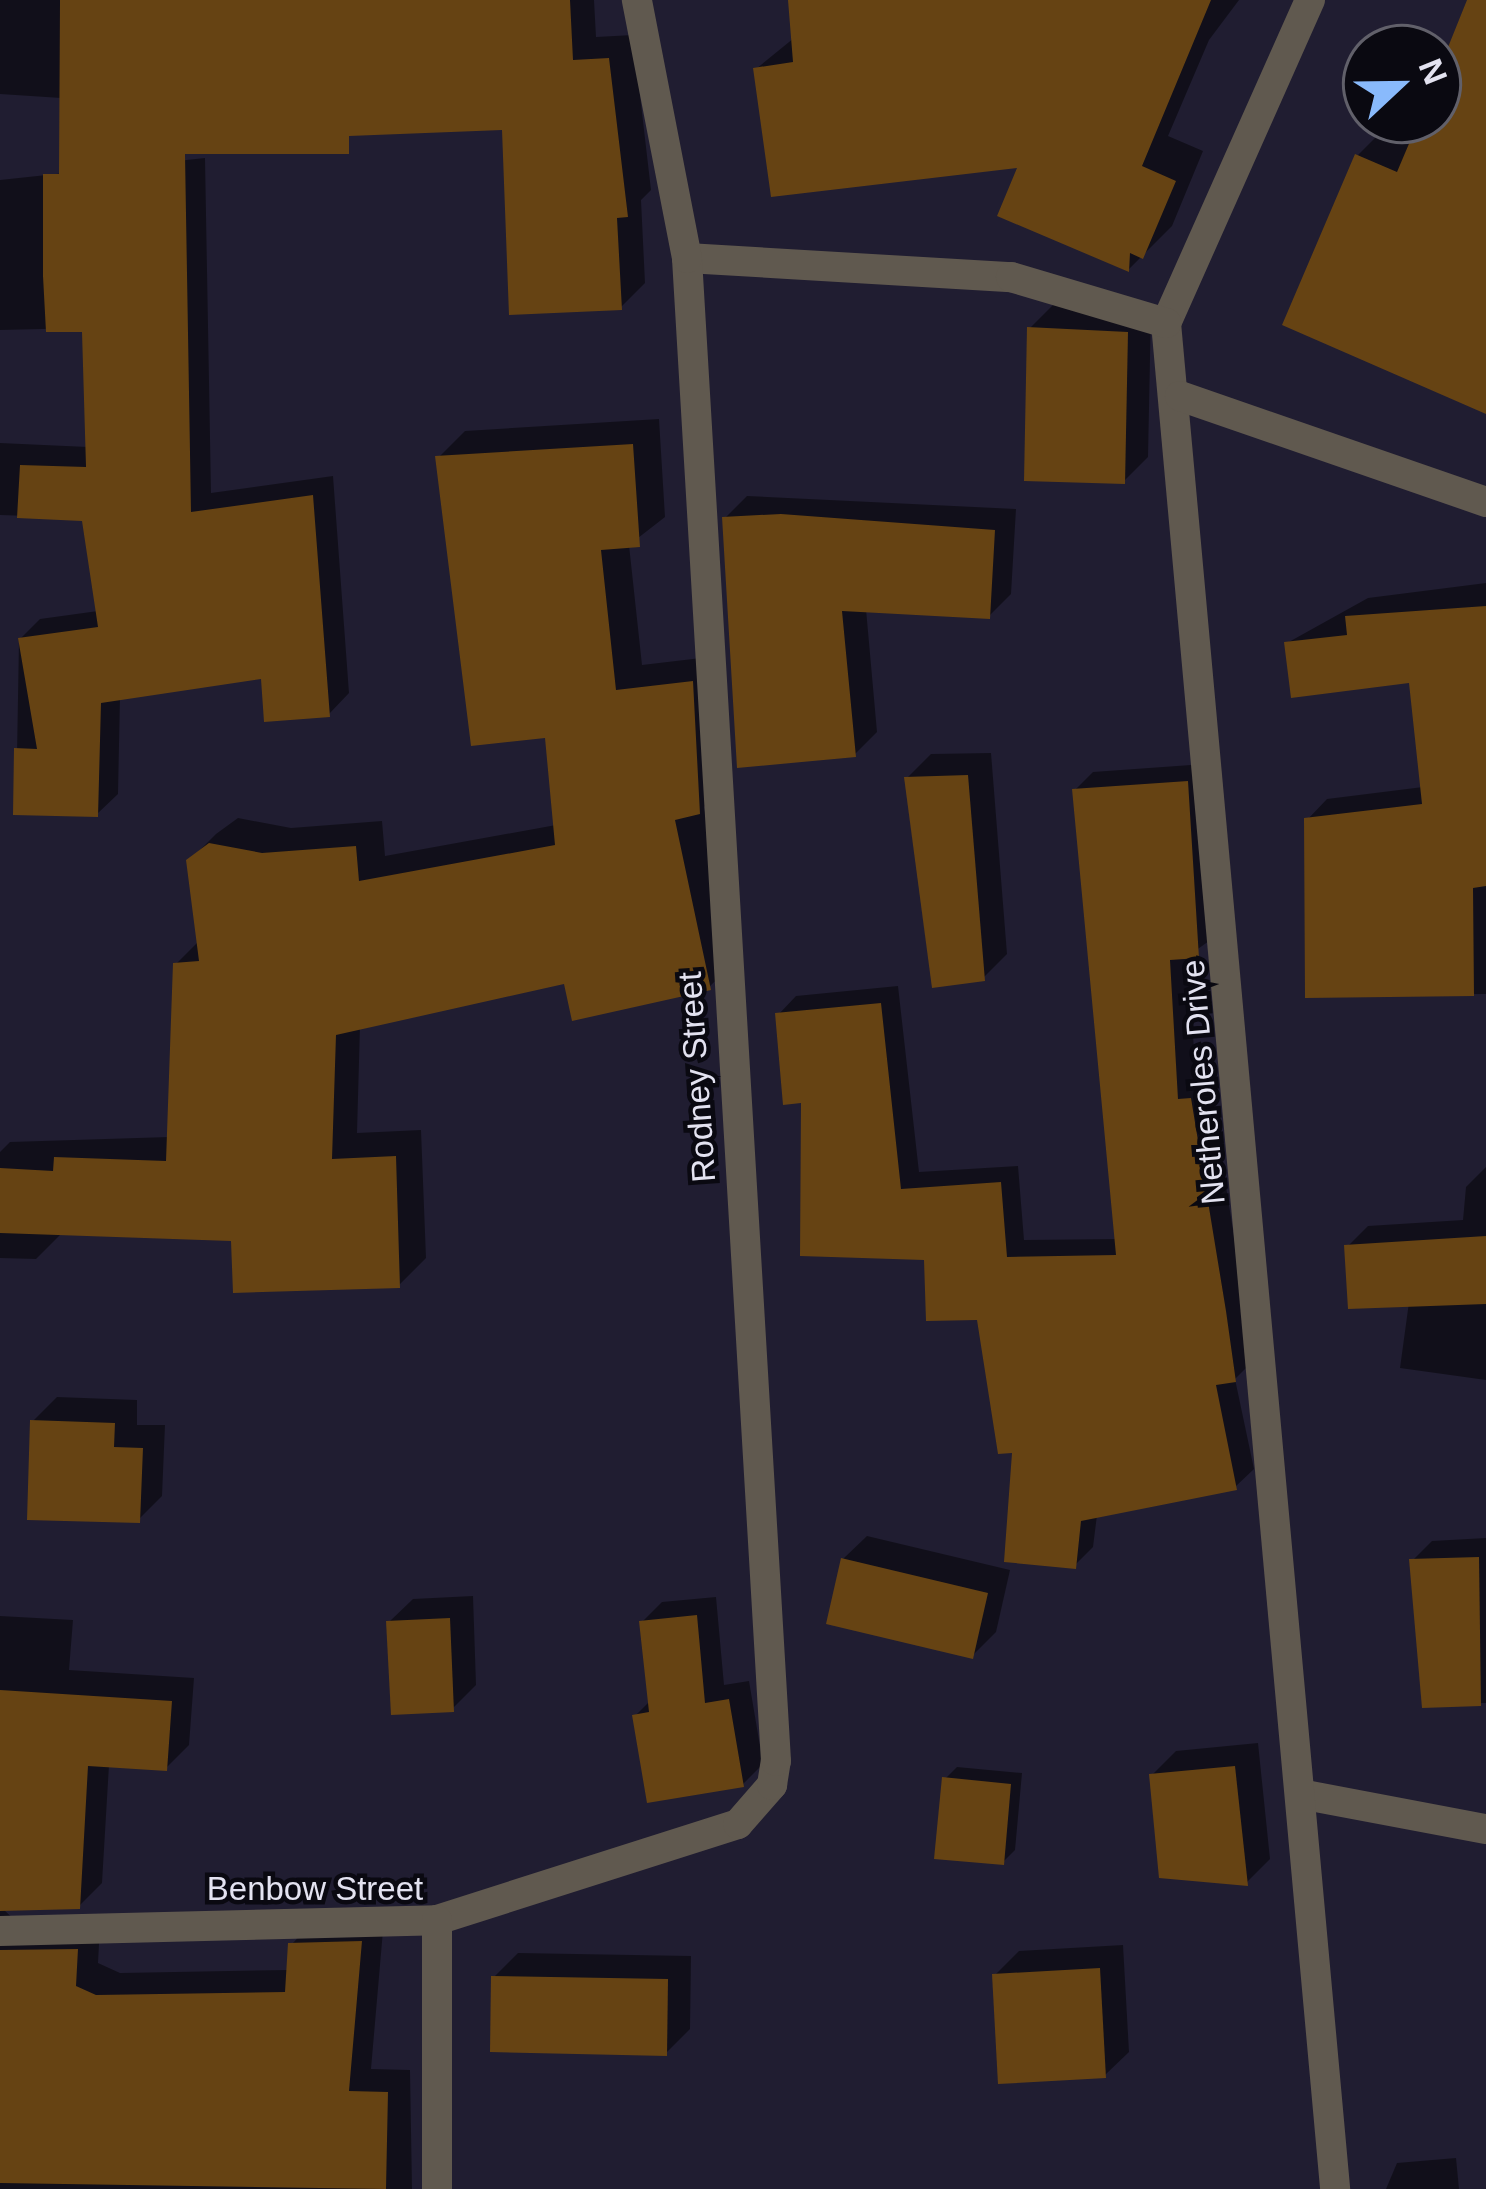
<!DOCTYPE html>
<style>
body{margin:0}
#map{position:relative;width:1486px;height:2189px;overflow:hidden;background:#201d31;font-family:Helvetica,sans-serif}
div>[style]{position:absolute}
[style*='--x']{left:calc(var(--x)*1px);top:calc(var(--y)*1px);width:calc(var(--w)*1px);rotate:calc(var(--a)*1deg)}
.shadow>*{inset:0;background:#0007}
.building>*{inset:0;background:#664313}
.lane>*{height:30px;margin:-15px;padding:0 15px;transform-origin:15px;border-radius:15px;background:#60594f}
.street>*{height:30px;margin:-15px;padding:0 15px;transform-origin:15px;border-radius:15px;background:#60594f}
span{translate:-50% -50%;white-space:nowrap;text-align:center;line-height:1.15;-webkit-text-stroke:9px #0a0911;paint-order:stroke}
.street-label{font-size:33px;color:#e3e2f0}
.north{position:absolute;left:1342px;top:24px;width:120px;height:120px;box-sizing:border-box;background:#0a0911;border:3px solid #61606a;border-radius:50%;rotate:68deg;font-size:33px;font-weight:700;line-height:48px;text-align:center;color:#e3e2f0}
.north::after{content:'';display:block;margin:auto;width:42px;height:54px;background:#89bafc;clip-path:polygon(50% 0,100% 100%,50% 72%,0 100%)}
</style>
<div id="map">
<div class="shadow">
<div style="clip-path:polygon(0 0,594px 0,596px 37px,633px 35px,651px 190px,641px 200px,645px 283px,621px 307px,505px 127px,0 94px)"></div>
<div style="clip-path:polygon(791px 0,1239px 0,1209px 40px,1168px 136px,1203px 151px,1172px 226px,1129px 269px,1022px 164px,756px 69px,794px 38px)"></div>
<div style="clip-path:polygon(1469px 0,1486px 0,1486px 410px,1358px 155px,1387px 126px,1414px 138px,1421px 120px,1438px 120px,1438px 78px)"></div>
<div style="clip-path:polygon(205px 158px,211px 493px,333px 476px,349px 693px,329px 714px,263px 676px,120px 697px,118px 794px,97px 814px,16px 812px,19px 640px,40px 619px,98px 611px,85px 518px,0 515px,0 443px,88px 447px,85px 328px,0 330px,0 180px)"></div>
<div style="clip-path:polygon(1054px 304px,1151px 309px,1148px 457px,1124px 481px,1030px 328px)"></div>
<div style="clip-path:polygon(659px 419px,665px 517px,629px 545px,642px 665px,718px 656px,726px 785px,704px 807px,736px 961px,709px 987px,566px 981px,360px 1026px,357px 1133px,421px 1130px,426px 1258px,399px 1285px,234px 1238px,63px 1232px,36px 1259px,0 1258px,0 1152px,10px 1142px,169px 1137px,176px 964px,199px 941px,189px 861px,216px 834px,238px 818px,291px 828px,382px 821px,385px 856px,556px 825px,548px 735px,438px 458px,465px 431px)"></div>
<div style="clip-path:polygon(747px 496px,1016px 509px,1011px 594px,989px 616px,866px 609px,877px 732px,855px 754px,725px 518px)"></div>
<div style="clip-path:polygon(1486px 583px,1486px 994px,1308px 995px,1307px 820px,1327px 799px,1423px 787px,1411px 680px,1287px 643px,1368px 598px)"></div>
<div style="clip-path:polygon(991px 753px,1007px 954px,983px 978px,907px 778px,931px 754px)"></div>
<div style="clip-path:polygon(1205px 764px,1216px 936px,1188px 956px,1196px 1082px,1209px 1081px,1243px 1292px,1253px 1361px,1235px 1379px,1254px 1469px,1235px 1487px,1097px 1515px,1093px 1547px,1075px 1565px,1015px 1450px,980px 1317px,804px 1100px,778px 1015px,796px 996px,898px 986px,919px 1172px,1018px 1166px,1024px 1240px,1117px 1239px,1075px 790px,1093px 772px)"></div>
<div style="clip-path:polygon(1486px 1167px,1486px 1380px,1400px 1368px,1409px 1302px,1348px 1246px,1368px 1226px,1463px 1220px,1466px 1187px)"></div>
<div style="clip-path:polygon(57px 1397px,137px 1400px,137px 1425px,165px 1425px,162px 1496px,138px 1520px,33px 1421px)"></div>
<div style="clip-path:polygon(867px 1536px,1010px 1570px,996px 1632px,972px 1656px,843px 1559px)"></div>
<div style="clip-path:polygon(1486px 1538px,1486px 1703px,1425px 1704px,1412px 1561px,1432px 1541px)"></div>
<div style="clip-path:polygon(473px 1596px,476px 1685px,452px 1709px,389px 1622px,413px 1599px)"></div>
<div style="clip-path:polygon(716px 1597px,724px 1685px,749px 1681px,763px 1764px,743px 1784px,635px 1716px,651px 1700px,642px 1622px,662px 1602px)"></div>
<div style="clip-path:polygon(0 1616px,73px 1620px,69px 1670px,194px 1678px,189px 1745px,166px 1768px,109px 1765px,102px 1883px,79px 1906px,3px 1909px,23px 1928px,100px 1926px,98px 1963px,120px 1973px,289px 1970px,291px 1945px,314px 1921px,384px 1919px,371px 2069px,410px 2070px,412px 2189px,0 2189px)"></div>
<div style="clip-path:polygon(1258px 1743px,1270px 1859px,1246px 1883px,1152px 1775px,1176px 1751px)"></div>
<div style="clip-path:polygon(957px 1767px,1022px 1773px,1015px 1850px,1003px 1862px,945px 1779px)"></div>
<div style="clip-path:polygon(1123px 1945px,1129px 2052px,1105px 2075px,995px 1975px,1019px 1951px)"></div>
<div style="clip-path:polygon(518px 1953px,691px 1956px,690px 2029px,666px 2053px,494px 1977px)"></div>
<div style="clip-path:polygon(1456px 2158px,1459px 2189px,1386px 2189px,1397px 2163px)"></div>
</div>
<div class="building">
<div style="clip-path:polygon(60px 0,570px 0,573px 60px,609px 58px,628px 217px,617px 218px,622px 310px,509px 315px,502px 130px,349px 136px,349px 154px,185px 154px,191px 512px,313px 495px,330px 717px,264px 722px,261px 679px,101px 703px,98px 817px,13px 815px,14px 748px,37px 749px,18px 638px,98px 627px,82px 521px,17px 518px,20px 465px,86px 467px,82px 332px,46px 332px,43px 276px,43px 174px,59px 174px)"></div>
<div style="clip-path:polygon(788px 0,1211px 0,1142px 166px,1176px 181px,1143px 259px,1130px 253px,1129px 272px,997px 216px,1017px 168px,771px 197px,753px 68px,793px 62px)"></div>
<div style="clip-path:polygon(1467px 0,1486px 0,1486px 414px,1282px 325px,1355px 154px,1397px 172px,1419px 120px,1438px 120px,1438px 72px)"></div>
<div style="clip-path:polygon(1027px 327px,1128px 332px,1125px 484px,1024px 481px)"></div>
<div style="clip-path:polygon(633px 444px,640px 547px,601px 550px,616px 690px,693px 681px,700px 814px,675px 820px,711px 990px,572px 1021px,564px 984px,336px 1035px,332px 1159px,396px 1156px,400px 1288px,233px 1293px,231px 1241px,0 1233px,0 1168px,53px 1171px,54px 1157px,166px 1161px,173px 963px,199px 961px,186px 860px,209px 843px,262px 853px,356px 846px,359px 881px,555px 845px,545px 738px,471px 746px,435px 456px)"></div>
<div style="clip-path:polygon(781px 514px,995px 530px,990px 619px,842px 611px,856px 757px,737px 768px,722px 517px)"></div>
<div style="clip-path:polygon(1486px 606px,1486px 886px,1473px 888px,1474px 996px,1305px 998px,1304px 818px,1422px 804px,1409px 683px,1291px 698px,1284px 642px,1347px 635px,1345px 616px)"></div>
<div style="clip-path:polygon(968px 775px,985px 981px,932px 988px,904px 777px)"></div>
<div style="clip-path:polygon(1188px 781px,1199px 958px,1170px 960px,1178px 1099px,1191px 1098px,1226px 1311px,1236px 1382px,1216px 1385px,1237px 1490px,1081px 1521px,1076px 1569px,1004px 1562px,1012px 1453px,998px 1454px,977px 1320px,926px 1321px,924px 1260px,800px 1256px,801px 1103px,783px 1105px,775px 1013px,881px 1003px,901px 1189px,1001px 1182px,1007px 1257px,1116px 1255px,1072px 789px)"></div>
<div style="clip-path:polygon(1486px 1236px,1486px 1304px,1348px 1309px,1344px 1245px)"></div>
<div style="clip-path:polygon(30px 1420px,115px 1423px,114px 1447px,143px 1448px,140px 1523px,27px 1520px)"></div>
<div style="clip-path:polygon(1479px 1557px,1481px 1706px,1422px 1708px,1409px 1559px)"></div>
<div style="clip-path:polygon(841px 1558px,988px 1593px,973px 1659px,826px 1624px)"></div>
<div style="clip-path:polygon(697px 1615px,705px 1703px,729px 1699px,744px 1787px,647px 1803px,632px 1715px,649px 1712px,639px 1621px)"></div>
<div style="clip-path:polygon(450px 1618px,454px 1712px,391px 1715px,386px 1621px)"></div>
<div style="clip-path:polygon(0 1690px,172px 1701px,167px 1771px,88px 1766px,80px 1909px,0 1911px)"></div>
<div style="clip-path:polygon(1235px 1766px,1248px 1886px,1159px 1878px,1149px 1774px)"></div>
<div style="clip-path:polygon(942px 1777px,1011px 1784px,1004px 1865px,934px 1859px)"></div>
<div style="clip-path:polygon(362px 1941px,349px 2091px,388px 2092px,386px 2189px,0 2183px,0 1950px,78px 1949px,76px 1986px,96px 1995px,285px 1992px,288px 1943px)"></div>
<div style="clip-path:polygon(1100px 1968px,1106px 2078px,998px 2084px,992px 1974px)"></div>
<div style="clip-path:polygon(491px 1976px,668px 1979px,667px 2056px,490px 2052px)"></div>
</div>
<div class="lane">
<div style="--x:1300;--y:1794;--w:189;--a:10.7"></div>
</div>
<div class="street">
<div style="--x:1310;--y:0;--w:354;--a:114"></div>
<div style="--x:1166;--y:323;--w:1874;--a:84.82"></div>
<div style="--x:687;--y:258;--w:325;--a:3.4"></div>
<div style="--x:1011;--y:277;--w:162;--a:16.5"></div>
<div style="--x:1180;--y:396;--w:324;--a:19.1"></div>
<div style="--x:437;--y:1920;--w:316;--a:-17.7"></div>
<div style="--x:738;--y:1824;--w:52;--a:-48.9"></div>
<div style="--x:772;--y:1785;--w:24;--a:-81"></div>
<div style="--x:776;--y:1761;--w:1506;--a:-93.39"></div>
<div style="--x:687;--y:258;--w:263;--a:-101"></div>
<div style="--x:0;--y:1931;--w:437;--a:-1.4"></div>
<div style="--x:437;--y:1920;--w:269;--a:90"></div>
</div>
<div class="street-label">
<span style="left:697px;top:1077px;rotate:-94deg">Rodney Street</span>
<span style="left:1203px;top:1082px;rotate:-95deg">Netheroles Drive</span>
<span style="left:315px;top:1889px">Benbow Street</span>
</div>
<div class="north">N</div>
</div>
